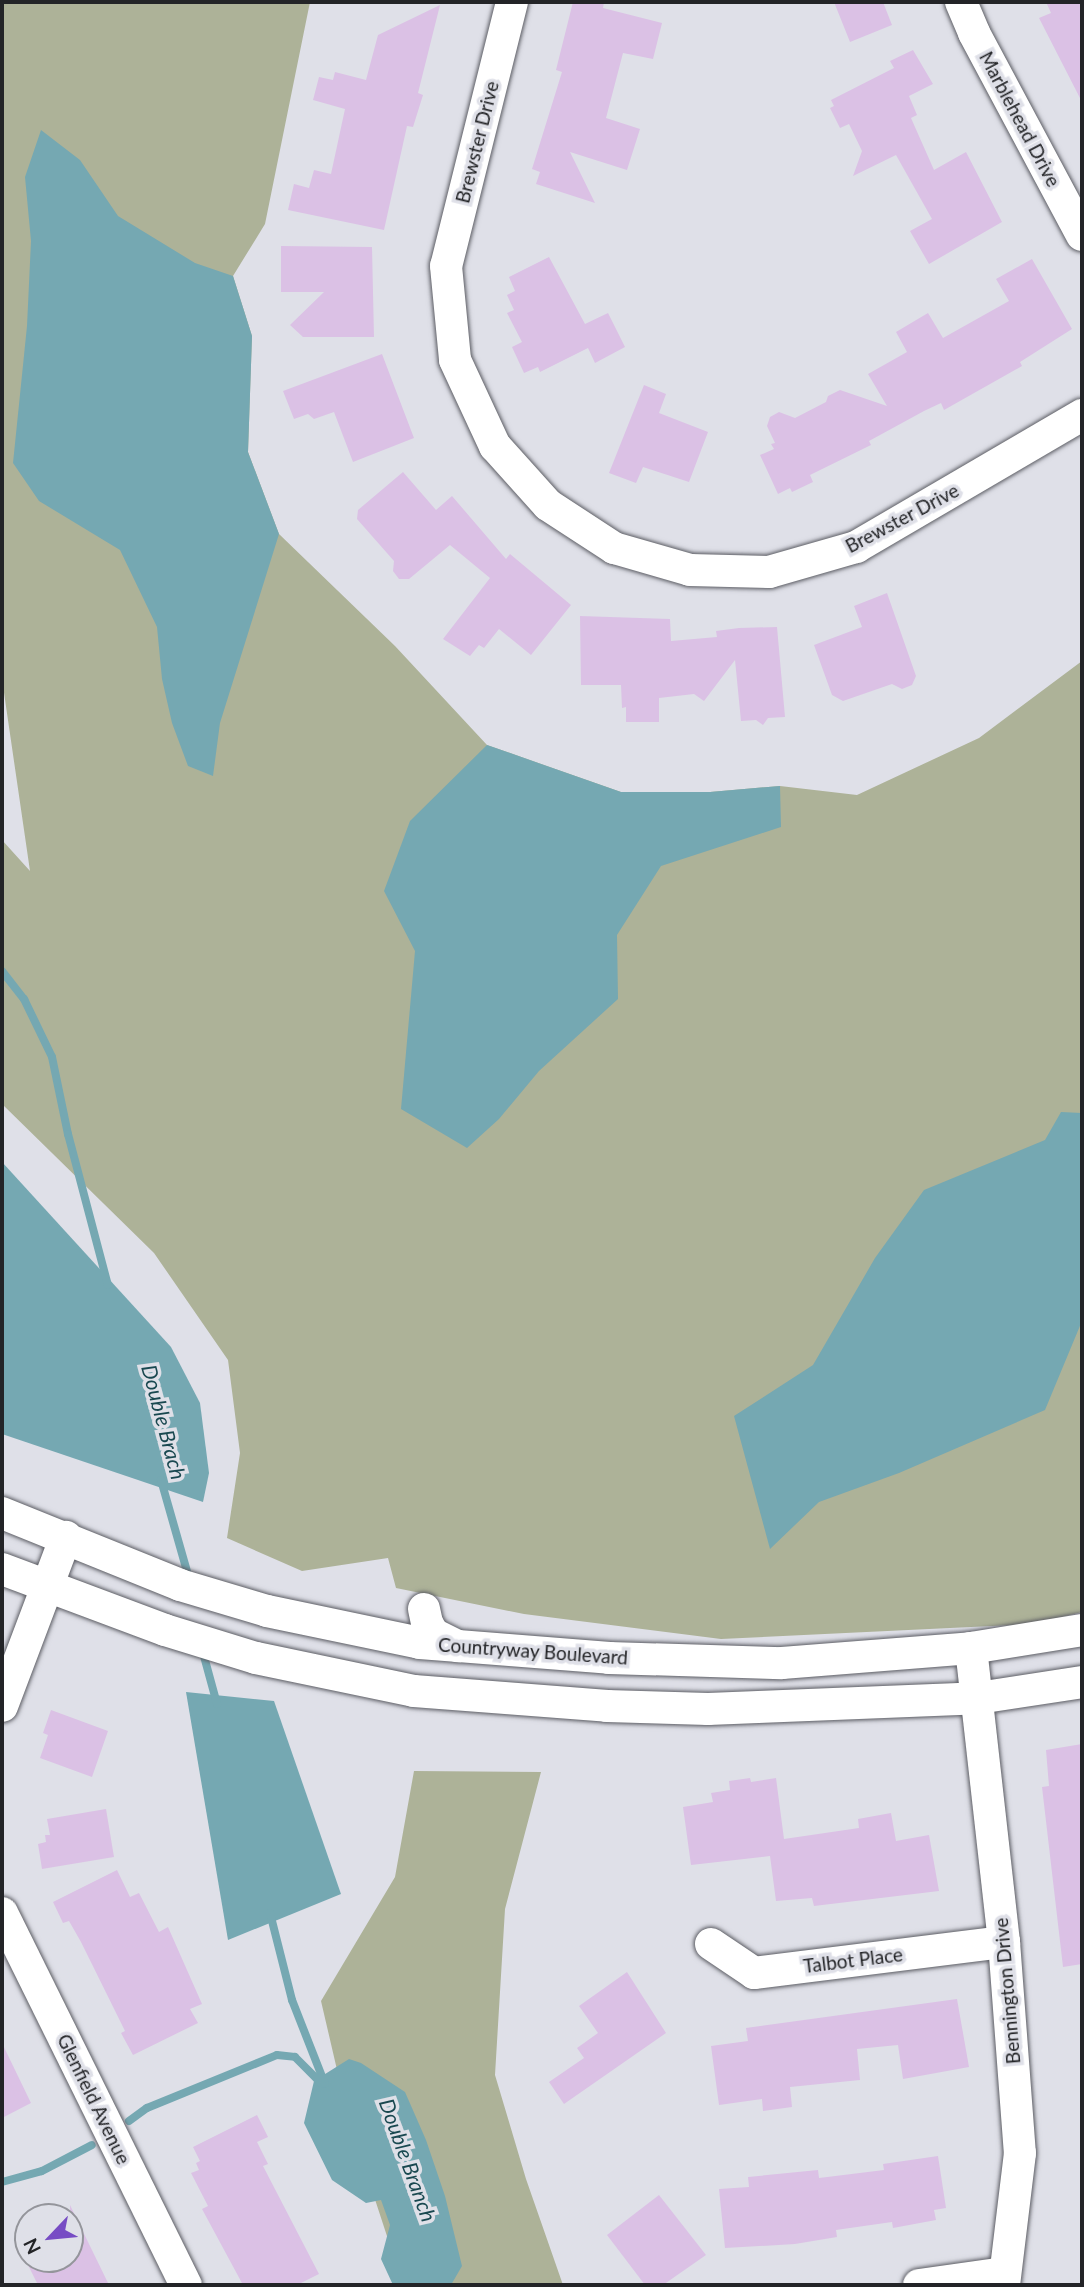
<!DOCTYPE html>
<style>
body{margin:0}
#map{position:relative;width:1084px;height:2287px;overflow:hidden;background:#dfe0e8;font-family:Lato,sans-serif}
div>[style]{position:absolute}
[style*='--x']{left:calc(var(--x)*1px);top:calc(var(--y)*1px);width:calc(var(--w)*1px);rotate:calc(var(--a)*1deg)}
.green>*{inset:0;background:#adb298}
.water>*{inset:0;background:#75a8b2}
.stream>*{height:8px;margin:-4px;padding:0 4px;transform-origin:4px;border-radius:4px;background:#75a8b2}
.building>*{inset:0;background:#dbc1e5}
.roads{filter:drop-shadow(0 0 2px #5c5d64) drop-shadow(0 0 2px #5c5d64)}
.minor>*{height:32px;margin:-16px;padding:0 16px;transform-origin:16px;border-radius:16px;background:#fff}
span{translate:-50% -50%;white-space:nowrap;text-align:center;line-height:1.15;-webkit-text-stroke:7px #dfe0e8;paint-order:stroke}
.street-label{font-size:19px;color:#232427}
.water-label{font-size:21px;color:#194850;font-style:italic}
.frame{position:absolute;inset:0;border:4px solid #232427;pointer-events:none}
.north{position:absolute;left:14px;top:2203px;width:70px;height:70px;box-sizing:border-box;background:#dfe0e8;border:2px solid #94959b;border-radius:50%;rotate:244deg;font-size:19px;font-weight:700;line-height:28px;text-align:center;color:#232427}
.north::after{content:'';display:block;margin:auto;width:24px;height:32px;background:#774cc4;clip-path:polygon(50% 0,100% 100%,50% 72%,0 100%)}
</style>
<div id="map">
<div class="green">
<div style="clip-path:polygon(2px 2px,310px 2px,265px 224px,233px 276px,252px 336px,248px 452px,279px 534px,395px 646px,487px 745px,621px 792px,710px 792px,780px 786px,857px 795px,979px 738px,1082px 661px,1082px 1612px,1033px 1624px,721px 1639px,524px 1614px,396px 1588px,388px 1558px,302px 1571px,227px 1538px,240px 1453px,228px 1360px,154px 1253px,2px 1104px,2px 840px,30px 871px,2px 679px)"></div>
<div style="clip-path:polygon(414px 1771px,541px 1772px,505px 1909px,495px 2075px,526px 2179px,563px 2285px,403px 2285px,348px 2117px,321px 2001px,395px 1877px)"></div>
</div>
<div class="water">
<div style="clip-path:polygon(41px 130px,80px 160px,118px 216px,195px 263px,233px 276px,252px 336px,248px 452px,279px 534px,220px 723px,213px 776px,188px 766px,172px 723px,162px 679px,157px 627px,120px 550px,39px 501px,13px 463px,27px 326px,31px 241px,25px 177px)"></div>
<div style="clip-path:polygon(487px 745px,621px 792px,710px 792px,780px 786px,781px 827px,661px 866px,617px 935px,618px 999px,539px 1071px,499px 1119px,467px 1148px,401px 1109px,415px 951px,384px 891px,410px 821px)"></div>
<div style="clip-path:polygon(1061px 1112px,1082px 1113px,1082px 1321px,1045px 1410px,899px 1473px,819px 1502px,770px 1549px,734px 1416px,813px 1365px,875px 1258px,924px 1190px,1045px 1140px)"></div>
<div style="clip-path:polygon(2px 1162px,171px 1347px,200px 1403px,209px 1473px,203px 1502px,2px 1434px)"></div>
<div style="clip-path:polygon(186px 1692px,274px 1701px,341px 1894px,228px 1940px)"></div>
<div style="clip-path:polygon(349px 2059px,361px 2063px,405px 2092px,426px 2140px,445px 2196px,462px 2266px,451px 2285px,393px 2285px,381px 2259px,390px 2225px,381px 2200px,366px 2203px,332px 2180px,304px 2123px,314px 2081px)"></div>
</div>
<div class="stream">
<div style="--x:2;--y:971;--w:36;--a:52"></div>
<div style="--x:24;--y:999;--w:64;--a:64.2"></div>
<div style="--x:52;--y:1057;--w:79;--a:78.3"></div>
<div style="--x:68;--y:1134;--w:156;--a:75.2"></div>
<div style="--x:161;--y:1480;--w:95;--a:74.1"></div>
<div style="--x:202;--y:1649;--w:57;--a:74.7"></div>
<div style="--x:270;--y:1913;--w:90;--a:75.8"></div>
<div style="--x:292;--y:2000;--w:90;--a:68.6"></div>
<div style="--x:129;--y:2121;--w:22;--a:-36"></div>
<div style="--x:147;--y:2108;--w:140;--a:-22.2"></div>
<div style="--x:277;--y:2055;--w:18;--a:6"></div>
<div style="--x:295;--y:2057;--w:38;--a:45"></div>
<div style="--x:2;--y:2182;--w:41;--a:-15.4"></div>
<div style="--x:42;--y:2171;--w:56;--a:-27.5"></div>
</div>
<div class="building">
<div style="clip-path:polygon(573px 2px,604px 2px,603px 8px,662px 23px,653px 59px,623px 53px,606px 118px,640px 129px,627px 170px,570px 152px,595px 203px,536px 184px,540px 172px,532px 169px,562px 72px,556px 70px)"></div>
<div style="clip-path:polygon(834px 2px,883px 2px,892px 25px,850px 42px)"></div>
<div style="clip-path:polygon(1046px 2px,1082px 2px,1082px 102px,1039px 18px,1051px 13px)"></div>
<div style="clip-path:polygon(440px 5px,418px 93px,423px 95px,413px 127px,407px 126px,384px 230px,288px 210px,294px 184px,309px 188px,314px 170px,331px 174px,345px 109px,313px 100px,319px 77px,333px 80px,335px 72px,366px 80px,378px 35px)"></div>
<div style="clip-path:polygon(913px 50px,933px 84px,909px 96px,917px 115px,911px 118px,934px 170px,966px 152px,1002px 222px,929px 264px,910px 231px,932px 219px,896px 155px,853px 176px,862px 151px,849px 124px,840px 128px,830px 108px,834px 106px,831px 100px,894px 68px,890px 61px)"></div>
<div style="clip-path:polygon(281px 246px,372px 247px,374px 337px,303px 337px,290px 325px,324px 292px,281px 292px)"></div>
<div style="clip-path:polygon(549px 257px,585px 324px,608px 313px,625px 347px,595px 363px,588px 348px,540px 372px,538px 367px,524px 373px,512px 347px,522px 342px,507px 313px,514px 310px,507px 295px,515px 291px,509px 277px)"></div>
<div style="clip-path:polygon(1032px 259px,1072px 329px,1020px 362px,1022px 366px,944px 410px,941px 403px,924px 411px,869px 441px,871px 445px,810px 475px,813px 482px,792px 492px,790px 488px,778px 494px,760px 455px,774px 449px,771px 444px,775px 443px,767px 426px,770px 417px,779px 412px,795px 418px,826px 402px,828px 396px,840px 390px,887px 406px,868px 374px,907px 352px,896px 332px,928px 313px,943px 338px,1009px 301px,996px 279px)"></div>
<div style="clip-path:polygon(382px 354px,414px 438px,353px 462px,334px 412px,314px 419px,308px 414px,294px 419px,283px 391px)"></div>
<div style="clip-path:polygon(644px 385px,666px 394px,659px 413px,708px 432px,689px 482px,643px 467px,636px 483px,609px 473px)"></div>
<div style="clip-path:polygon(403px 472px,436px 510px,452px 496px,506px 559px,510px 554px,571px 605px,531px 655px,499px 629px,484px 648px,479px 645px,470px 656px,443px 639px,490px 578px,450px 545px,409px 579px,399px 579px,393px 571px,394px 561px,357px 519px,358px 510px)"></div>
<div style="clip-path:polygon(887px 593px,916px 676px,912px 685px,902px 689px,892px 684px,843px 701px,832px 695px,814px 645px,862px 627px,854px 606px)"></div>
<div style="clip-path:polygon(580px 616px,670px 619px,671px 641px,717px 637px,716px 631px,739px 628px,777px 627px,785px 717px,768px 718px,763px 725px,756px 720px,741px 721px,735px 660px,704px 701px,694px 694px,659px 698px,659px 722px,626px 722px,626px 707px,622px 708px,621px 685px,581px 685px)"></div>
<div style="clip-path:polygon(51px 1710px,108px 1731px,92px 1777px,40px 1758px,48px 1735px,43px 1733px)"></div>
<div style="clip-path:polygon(1082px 1744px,1082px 1964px,1063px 1967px,1042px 1787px,1049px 1786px,1046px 1750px)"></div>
<div style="clip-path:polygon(750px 1778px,751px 1782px,776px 1778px,784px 1839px,859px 1828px,858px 1819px,891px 1813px,896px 1841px,929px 1835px,939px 1891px,814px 1906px,812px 1898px,776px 1901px,770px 1856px,691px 1865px,683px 1807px,713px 1802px,711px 1793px,730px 1790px,729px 1781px)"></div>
<div style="clip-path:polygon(106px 1809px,114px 1857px,42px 1869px,38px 1844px,46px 1842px,45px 1835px,50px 1835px,47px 1819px)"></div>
<div style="clip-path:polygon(117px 1870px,130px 1897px,139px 1893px,159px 1932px,168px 1927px,202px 2004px,190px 2009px,198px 2023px,133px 2055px,121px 2033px,125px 2031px,81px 1942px,69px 1921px,63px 1923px,53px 1902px)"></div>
<div style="clip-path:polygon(627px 1972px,666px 2033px,564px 2104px,549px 2082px,584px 2058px,577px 2048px,598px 2033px,579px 2006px)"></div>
<div style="clip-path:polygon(957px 1999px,969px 2067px,903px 2079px,898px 2045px,857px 2049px,860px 2080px,790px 2087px,792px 2107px,763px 2111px,762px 2099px,719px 2105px,711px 2046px,748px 2041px,746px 2028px)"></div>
<div style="clip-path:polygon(2px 2043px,31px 2103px,2px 2118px)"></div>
<div style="clip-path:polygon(257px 2115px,268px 2137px,257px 2142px,268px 2164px,263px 2166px,319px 2274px,297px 2285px,243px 2285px,202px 2209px,208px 2206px,191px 2173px,199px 2170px,196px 2163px,200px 2161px,193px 2147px)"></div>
<div style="clip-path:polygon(938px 2156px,946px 2208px,934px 2210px,936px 2220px,893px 2228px,892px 2222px,836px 2230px,837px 2237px,795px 2244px,725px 2248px,719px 2189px,749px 2187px,748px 2177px,818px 2170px,819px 2178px,884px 2170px,883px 2164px)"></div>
<div style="clip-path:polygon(659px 2195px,706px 2255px,663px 2285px,645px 2285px,607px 2235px)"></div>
<div style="clip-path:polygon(70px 2205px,109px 2285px,38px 2285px,25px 2259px,70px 2259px)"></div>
</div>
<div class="roads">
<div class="minor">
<div style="--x:512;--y:2;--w:272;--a:104"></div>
<div style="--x:446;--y:266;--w:94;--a:84.5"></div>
<div style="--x:455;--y:360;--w:95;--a:65.1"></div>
<div style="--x:495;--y:446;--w:79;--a:48.1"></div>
<div style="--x:548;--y:505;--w:79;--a:33.1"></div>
<div style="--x:614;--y:548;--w:79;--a:16.1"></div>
<div style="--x:690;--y:570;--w:79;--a:1.5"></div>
<div style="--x:769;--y:572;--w:91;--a:-16"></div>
<div style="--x:856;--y:547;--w:262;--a:-30.3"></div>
<div style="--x:961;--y:2;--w:34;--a:67"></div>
<div style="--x:974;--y:33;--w:229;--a:61.9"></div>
<div style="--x:2;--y:1513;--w:192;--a:22"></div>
<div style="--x:180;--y:1585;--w:91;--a:16.6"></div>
<div style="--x:267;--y:1611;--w:156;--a:11.8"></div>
<div style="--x:420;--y:1643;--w:190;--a:4.5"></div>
<div style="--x:609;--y:1658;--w:173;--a:1.7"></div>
<div style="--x:782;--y:1663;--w:190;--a:-4.5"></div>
<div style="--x:971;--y:1648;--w:112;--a:-9.2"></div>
<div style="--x:2;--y:1569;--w:174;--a:20.5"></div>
<div style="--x:165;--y:1630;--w:95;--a:17.1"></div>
<div style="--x:256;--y:1658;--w:161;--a:11.8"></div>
<div style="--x:414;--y:1691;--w:194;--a:4.4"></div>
<div style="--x:607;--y:1706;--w:101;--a:1.7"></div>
<div style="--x:708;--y:1709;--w:270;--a:-2.3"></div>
<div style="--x:978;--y:1698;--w:105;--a:-8.7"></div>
<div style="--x:424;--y:1609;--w:14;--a:78"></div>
<div style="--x:427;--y:1623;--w:13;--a:61"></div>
<div style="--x:433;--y:1634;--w:28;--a:26"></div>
<div style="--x:971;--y:1648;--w:296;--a:83.6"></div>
<div style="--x:1004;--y:1942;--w:212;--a:85.7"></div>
<div style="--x:1020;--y:2153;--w:133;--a:96.9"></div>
<div style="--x:2;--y:1706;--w:181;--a:-69.3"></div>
<div style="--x:2;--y:1913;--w:415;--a:63.7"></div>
<div style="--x:711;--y:1944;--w:52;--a:34"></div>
<div style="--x:754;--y:1973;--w:252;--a:-7.1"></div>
<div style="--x:919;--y:2285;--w:86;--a:-8"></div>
</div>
</div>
<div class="street-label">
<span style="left:1020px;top:119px;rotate:62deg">Marblehead Drive</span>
<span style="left:477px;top:142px;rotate:-76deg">Brewster Drive</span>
<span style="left:902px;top:518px;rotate:-28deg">Brewster Drive</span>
<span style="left:533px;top:1651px;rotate:4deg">Countryway Boulevard</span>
<span style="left:853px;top:1960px;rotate:-7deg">Talbot Place</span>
<span style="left:1007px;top:1991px;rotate:-95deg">Bennington Drive</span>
<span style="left:94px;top:2099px;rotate:64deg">Glenfield Avenue</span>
</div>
<div class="water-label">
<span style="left:164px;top:1422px;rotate:75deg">Double Brach</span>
<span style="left:408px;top:2160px;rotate:70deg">Double Branch</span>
</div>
<div class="frame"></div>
<div class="north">N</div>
</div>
